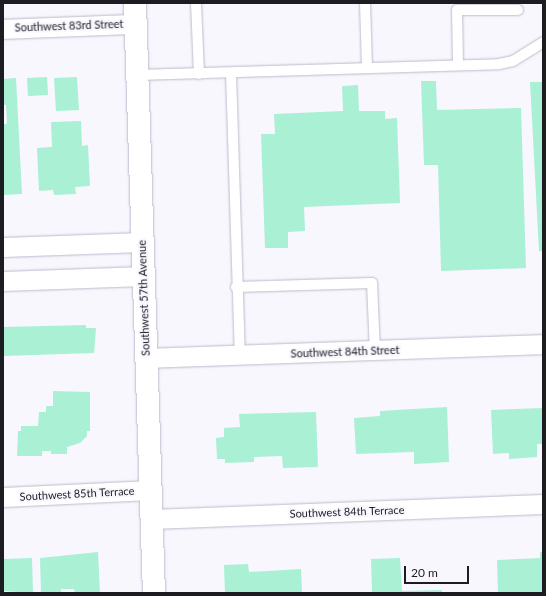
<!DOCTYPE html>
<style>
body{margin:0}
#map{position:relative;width:546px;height:596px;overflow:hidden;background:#f8f7fe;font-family:Lato,sans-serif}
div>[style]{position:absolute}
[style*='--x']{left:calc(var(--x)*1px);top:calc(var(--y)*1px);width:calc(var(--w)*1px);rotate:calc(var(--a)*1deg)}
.building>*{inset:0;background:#a9f0d5}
.roads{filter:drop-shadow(0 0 1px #bcbbcb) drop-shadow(0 0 1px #bcbbcb)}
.service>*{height:10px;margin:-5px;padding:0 5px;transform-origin:5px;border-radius:5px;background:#fff}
.minor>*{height:19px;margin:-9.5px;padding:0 9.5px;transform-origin:9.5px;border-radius:9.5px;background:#fff}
.secondary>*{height:22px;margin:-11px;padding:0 11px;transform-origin:11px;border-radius:11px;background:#fff}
span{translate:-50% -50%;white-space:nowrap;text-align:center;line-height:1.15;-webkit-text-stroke:4px #f8f7fe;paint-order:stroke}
.street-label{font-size:11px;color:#1c1c22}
.frame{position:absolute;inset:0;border:4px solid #1c1c22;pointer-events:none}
.scale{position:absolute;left:404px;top:566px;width:65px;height:18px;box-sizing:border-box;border:2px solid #1c1c22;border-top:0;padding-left:5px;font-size:12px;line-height:14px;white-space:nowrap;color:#1c1c22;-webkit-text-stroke:3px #f8f7fe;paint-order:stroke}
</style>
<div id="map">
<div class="building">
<div style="clip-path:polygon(47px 77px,48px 95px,28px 96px,27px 78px)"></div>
<div style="clip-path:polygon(77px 77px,79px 110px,56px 111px,54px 78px)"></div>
<div style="clip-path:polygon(16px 78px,22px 194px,3px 195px,3px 124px,7px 124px,6px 105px,3px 105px,3px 79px)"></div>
<div style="clip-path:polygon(421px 81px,436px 81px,437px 110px,521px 108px,526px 268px,441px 271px,438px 165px,424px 165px)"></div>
<div style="clip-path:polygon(530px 82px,543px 82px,543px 251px,539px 251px)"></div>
<div style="clip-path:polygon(358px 85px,359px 111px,385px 111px,385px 119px,397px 118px,400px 203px,304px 207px,305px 231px,288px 232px,288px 248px,265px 248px,261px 134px,275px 134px,274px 114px,343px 111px,342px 86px)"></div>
<div style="clip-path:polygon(81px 121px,82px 146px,88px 145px,90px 186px,75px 187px,76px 194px,54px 195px,53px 190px,39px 191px,37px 148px,52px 147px,51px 122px)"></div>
<div style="clip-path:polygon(86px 325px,86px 328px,96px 328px,94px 353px,3px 356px,3px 327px)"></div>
<div style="clip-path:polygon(53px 391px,90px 392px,90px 431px,87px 431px,87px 436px,80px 443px,67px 447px,67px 454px,51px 454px,51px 451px,42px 451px,42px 456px,17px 456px,18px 431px,21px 431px,21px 426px,38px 426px,39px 412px,46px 412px,46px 406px,53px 406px)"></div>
<div style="clip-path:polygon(447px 407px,449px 462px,414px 464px,414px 452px,356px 454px,354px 418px,380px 416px,380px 411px)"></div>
<div style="clip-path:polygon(543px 408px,543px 444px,537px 444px,537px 457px,509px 459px,509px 453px,493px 454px,491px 410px)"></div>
<div style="clip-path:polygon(316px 412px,318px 467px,283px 468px,282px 456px,254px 457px,254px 462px,225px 463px,225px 459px,217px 459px,216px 438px,224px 437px,224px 428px,240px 427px,239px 414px)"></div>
<div style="clip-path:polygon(98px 552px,100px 593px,75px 593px,74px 589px,61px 589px,61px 593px,41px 593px,40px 558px)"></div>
<div style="clip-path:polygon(540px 552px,543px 552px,543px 593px,498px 593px,497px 560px,540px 558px)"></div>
<div style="clip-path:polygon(32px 558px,33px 593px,3px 591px,3px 559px)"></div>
<div style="clip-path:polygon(400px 558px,402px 591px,442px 590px,442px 593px,372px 593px,371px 559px)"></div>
<div style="clip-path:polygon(248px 564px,249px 572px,301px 569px,302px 593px,225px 593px,224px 565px)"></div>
</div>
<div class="roads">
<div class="service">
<div style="--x:196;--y:3;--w:71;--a:87.6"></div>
<div style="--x:365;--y:3;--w:65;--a:88.2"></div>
<div style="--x:458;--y:65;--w:55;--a:-91"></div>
<div style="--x:457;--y:10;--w:61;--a:0"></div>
<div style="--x:231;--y:73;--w:283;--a:88.2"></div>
<div style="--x:137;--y:75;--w:362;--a:-1.7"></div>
<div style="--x:499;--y:64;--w:14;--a:-12"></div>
<div style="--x:513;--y:61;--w:36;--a:-32"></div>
<div style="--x:236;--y:287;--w:136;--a:-1.7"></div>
<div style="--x:372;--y:283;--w:68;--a:87.5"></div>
</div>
<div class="minor">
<div style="--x:3;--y:29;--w:132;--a:-2.2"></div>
<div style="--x:3;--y:247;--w:139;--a:-2.1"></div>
<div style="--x:3;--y:281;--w:140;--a:-2"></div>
<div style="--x:146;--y:358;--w:397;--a:-2"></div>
<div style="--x:3;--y:497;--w:148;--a:-2.7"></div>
<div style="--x:152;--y:519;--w:391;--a:-2.2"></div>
</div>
<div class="secondary">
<div style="--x:135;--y:3;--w:590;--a:88.16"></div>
</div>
</div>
<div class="street-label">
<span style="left:69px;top:26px;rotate:-2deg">Southwest 83rd Street</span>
<span style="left:144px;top:298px;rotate:-92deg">Southwest 57th Avenue</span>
<span style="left:345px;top:352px;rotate:-2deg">Southwest 84th Street</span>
<span style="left:77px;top:494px;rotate:-3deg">Southwest 85th Terrace</span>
<span style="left:347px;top:512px;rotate:-2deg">Southwest 84th Terrace</span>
</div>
<div class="frame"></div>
<div class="scale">20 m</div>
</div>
